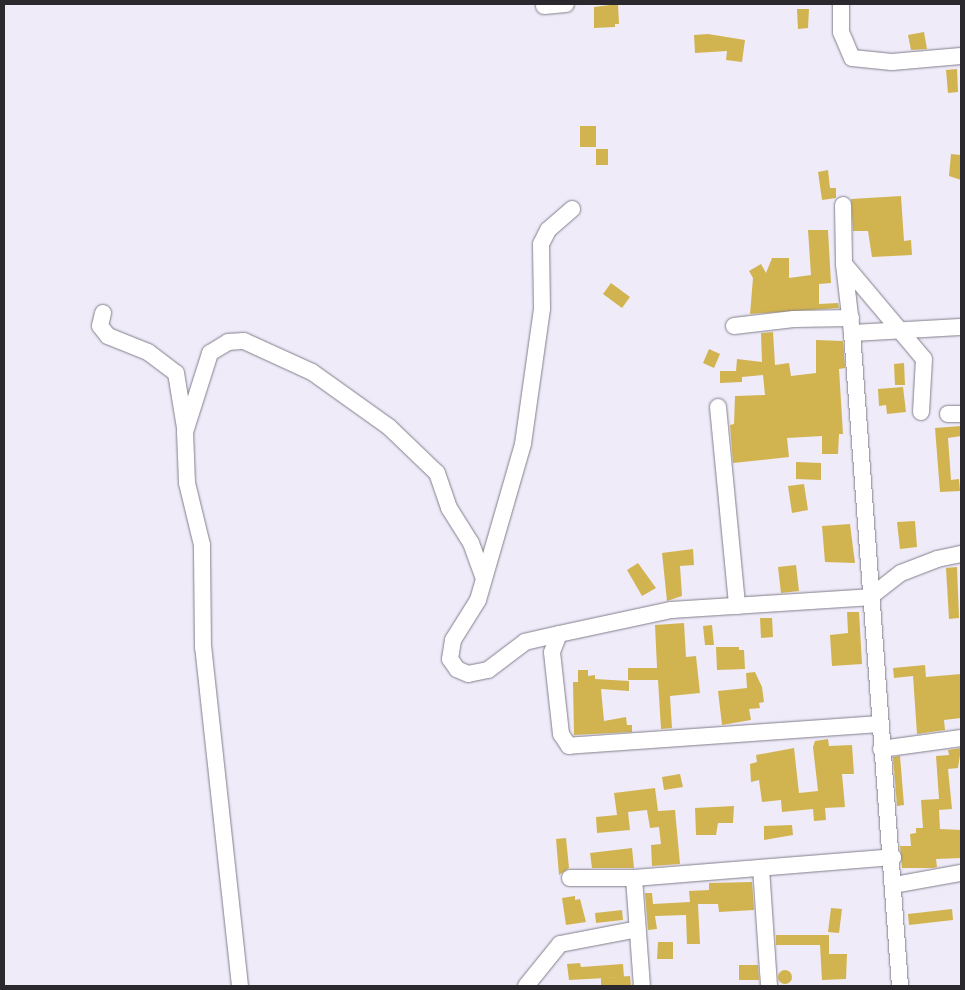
<!DOCTYPE html>
<style>
body{margin:0}
#map{position:relative;width:965px;height:990px;overflow:hidden;background:#efebf9;font-family:"IBM Plex Serif",serif}
div>[style]{position:absolute}
[style*='--x']{left:calc(var(--x)*1px);top:calc(var(--y)*1px);width:calc(var(--w)*1px);rotate:calc(var(--a)*1deg)}
.building>*{inset:0;background:#d1b450}
.round{border-radius:50%}
.roads{filter:drop-shadow(0 0 1px #827e8a) drop-shadow(0 0 1px #827e8a)}
.minor>*{height:16px;margin:-8px;padding:0 8px;transform-origin:8px;border-radius:8px;background:#fff}
span{translate:-50% -50%;white-space:nowrap;text-align:center;line-height:1.15;-webkit-text-stroke:4px #efebf9;paint-order:stroke}
.frame{position:absolute;inset:0;border:5px solid #2b292e;pointer-events:none}
</style>
<div id="map">
<div class="building">
<div style="clip-path:polygon(618px 4px,619px 24px,615px 24px,615px 27px,594px 28px,594px 7px)"></div>
<div style="clip-path:polygon(797px 9px,809px 9px,808px 28px,798px 29px)"></div>
<div style="clip-path:polygon(924px 32px,927px 49px,911px 50px,908px 35px)"></div>
<div style="clip-path:polygon(708px 34px,745px 40px,742px 62px,726px 60px,727px 51px,695px 53px,694px 35px)"></div>
<div style="clip-path:polygon(957px 69px,958px 92px,948px 93px,946px 70px)"></div>
<div style="clip-path:polygon(580px 126px,596px 126px,596px 147px,580px 147px)"></div>
<div style="clip-path:polygon(596px 149px,608px 149px,608px 165px,596px 165px)"></div>
<div style="clip-path:polygon(951px 154px,961px 155px,961px 180px,949px 176px)"></div>
<div style="clip-path:polygon(828px 170px,830px 188px,836px 188px,836px 198px,822px 200px,818px 172px)"></div>
<div style="clip-path:polygon(901px 196px,904px 241px,911px 240px,912px 255px,872px 257px,868px 231px,853px 231px,851px 199px)"></div>
<div style="clip-path:polygon(808px 230px,828px 230px,831px 283px,819px 284px,819px 304px,838px 303px,839px 308px,750px 314px,753px 278px,749px 271px,761px 264px,766px 273px,772px 258px,789px 258px,789px 278px,811px 275px)"></div>
<div style="clip-path:polygon(611px 283px,630px 297px,622px 308px,603px 294px)"></div>
<div style="clip-path:polygon(773px 332px,775px 365px,789px 363px,791px 376px,816px 373px,816px 340px,843px 341px,845px 368px,839px 369px,843px 434px,839px 434px,838px 454px,822px 454px,822px 436px,787px 438px,789px 457px,733px 463px,730px 425px,734px 424px,735px 396px,765px 395px,763px 375px,742px 377px,742px 382px,720px 383px,720px 371px,736px 371px,737px 359px,762px 362px,761px 333px)"></div>
<div style="clip-path:polygon(709px 349px,720px 354px,714px 368px,703px 363px)"></div>
<div style="clip-path:polygon(904px 363px,905px 385px,895px 385px,894px 364px)"></div>
<div style="clip-path:polygon(903px 387px,906px 412px,887px 414px,886px 405px,879px 406px,878px 389px)"></div>
<div style="clip-path:polygon(961px 426px,961px 436px,948px 438px,951px 480px,959px 479px,960px 491px,940px 492px,935px 428px)"></div>
<div style="clip-path:polygon(796px 462px,821px 463px,821px 480px,796px 479px)"></div>
<div style="clip-path:polygon(804px 484px,808px 510px,792px 513px,788px 486px)"></div>
<div style="clip-path:polygon(915px 521px,917px 547px,900px 549px,897px 522px)"></div>
<div style="clip-path:polygon(850px 524px,855px 563px,825px 562px,822px 526px)"></div>
<div style="clip-path:polygon(693px 549px,694px 565px,680px 566px,682px 596px,667px 601px,662px 553px)"></div>
<div style="clip-path:polygon(638px 563px,656px 588px,642px 596px,627px 570px)"></div>
<div style="clip-path:polygon(796px 565px,799px 591px,781px 593px,778px 567px)"></div>
<div style="clip-path:polygon(957px 567px,959px 618px,949px 619px,946px 568px)"></div>
<div style="clip-path:polygon(847px 612px,859px 612px,862px 664px,832px 666px,830px 635px,848px 633px)"></div>
<div style="clip-path:polygon(760px 618px,772px 618px,773px 637px,761px 638px)"></div>
<div style="clip-path:polygon(684px 623px,686px 657px,696px 656px,700px 693px,670px 696px,672px 728px,661px 729px,658px 680px,628px 680px,628px 668px,657px 668px,655px 625px)"></div>
<div style="clip-path:polygon(712px 625px,714px 645px,705px 645px,703px 626px)"></div>
<div style="clip-path:polygon(716px 647px,739px 647px,739px 650px,744px 650px,745px 669px,717px 670px)"></div>
<div style="clip-path:polygon(925px 665px,926px 677px,961px 674px,961px 718px,944px 720px,945px 730px,917px 734px,913px 676px,894px 678px,893px 668px)"></div>
<div style="clip-path:polygon(578px 670px,588px 670px,588px 676px,595px 675px,595px 679px,629px 681px,629px 691px,601px 689px,604px 721px,626px 717px,627px 725px,632px 725px,632px 732px,574px 735px,573px 682px,578px 682px)"></div>
<div style="clip-path:polygon(755px 672px,762px 687px,764px 702px,759px 703px,760px 708px,749px 709px,751px 720px,722px 725px,718px 691px,747px 688px,746px 673px)"></div>
<div style="clip-path:polygon(828px 739px,829px 746px,852px 745px,854px 774px,842px 774px,845px 807px,825px 808px,826px 820px,814px 821px,813px 809px,782px 812px,781px 800px,762px 802px,759px 780px,751px 782px,750px 764px,757px 762px,756px 755px,794px 748px,799px 793px,818px 791px,813px 747px,815px 741px)"></div>
<div style="clip-path:polygon(961px 748px,958px 768px,948px 769px,952px 809px,939px 810px,940px 829px,961px 830px,961px 858px,936px 859px,937px 867px,933px 868px,902px 868px,900px 846px,911px 846px,910px 834px,916px 833px,916px 828px,923px 828px,921px 800px,939px 799px,936px 756px,949px 755px,948px 750px)"></div>
<div style="clip-path:polygon(900px 756px,904px 805px,897px 806px,893px 757px)"></div>
<div style="clip-path:polygon(680px 774px,683px 787px,664px 790px,662px 777px)"></div>
<div style="clip-path:polygon(655px 788px,658px 811px,675px 810px,680px 864px,652px 866px,651px 845px,661px 844px,659px 827px,650px 828px,647px 810px,628px 812px,630px 830px,597px 833px,596px 817px,617px 815px,614px 793px)"></div>
<div style="clip-path:polygon(734px 806px,733px 823px,718px 823px,716px 835px,696px 835px,695px 808px)"></div>
<div style="clip-path:polygon(792px 825px,793px 835px,764px 840px,764px 826px)"></div>
<div style="clip-path:polygon(566px 838px,569px 868px,559px 875px,556px 839px)"></div>
<div style="clip-path:polygon(632px 848px,634px 868px,592px 868px,590px 853px)"></div>
<div style="clip-path:polygon(752px 882px,754px 910px,719px 912px,718px 904px,698px 904px,700px 944px,687px 944px,686px 915px,655px 916px,657px 929px,648px 930px,645px 893px,652px 893px,653px 904px,690px 902px,689px 891px,709px 890px,709px 883px)"></div>
<div style="clip-path:polygon(575px 896px,575px 900px,580px 899px,586px 922px,566px 925px,562px 898px)"></div>
<div style="clip-path:polygon(831px 908px,842px 909px,839px 933px,828px 932px)"></div>
<div style="clip-path:polygon(952px 909px,953px 920px,909px 925px,908px 914px)"></div>
<div style="clip-path:polygon(622px 910px,623px 920px,596px 923px,595px 913px)"></div>
<div style="clip-path:polygon(776px 935px,829px 935px,829px 954px,847px 954px,846px 979px,822px 980px,820px 945px,776px 945px)"></div>
<div style="clip-path:polygon(658px 942px,673px 942px,673px 959px,657px 959px)"></div>
<div style="clip-path:polygon(580px 963px,581px 967px,623px 964px,624px 977px,569px 980px,567px 964px)"></div>
<div style="clip-path:polygon(739px 965px,758px 965px,759px 980px,739px 980px)"></div>
<div class="round" style="left:778px;top:970px;width:14px;height:14px"></div>
<div style="clip-path:polygon(630px 976px,631px 986px,601px 986px,601px 978px)"></div>
</div>
<div class="roads">
<div class="minor">
<div style="--x:841;--y:4;--w:28;--a:90"></div>
<div style="--x:841;--y:32;--w:28;--a:67"></div>
<div style="--x:852;--y:58;--w:40;--a:5.7"></div>
<div style="--x:892;--y:62;--w:69;--a:-5"></div>
<div style="--x:544;--y:6;--w:22;--a:-5"></div>
<div style="--x:843;--y:205;--w:59;--a:89"></div>
<div style="--x:844;--y:264;--w:69;--a:83.4"></div>
<div style="--x:844;--y:264;--w:124;--a:49.9"></div>
<div style="--x:924;--y:359;--w:53;--a:93.2"></div>
<div style="--x:103;--y:313;--w:13;--a:103"></div>
<div style="--x:100;--y:326;--w:13;--a:51"></div>
<div style="--x:108;--y:336;--w:43;--a:21.8"></div>
<div style="--x:148;--y:352;--w:35;--a:37"></div>
<div style="--x:176;--y:373;--w:56;--a:80.7"></div>
<div style="--x:734;--y:326;--w:60;--a:-6.7"></div>
<div style="--x:794;--y:319;--w:57;--a:-1"></div>
<div style="--x:718;--y:407;--w:200;--a:84.5"></div>
<div style="--x:948;--y:414;--w:13;--a:0"></div>
<div style="--x:559;--y:634;--w:35;--a:167"></div>
<div style="--x:525;--y:642;--w:46;--a:142.9"></div>
<div style="--x:488;--y:670;--w:20;--a:169"></div>
<div style="--x:468;--y:674;--w:12;--a:-156"></div>
<div style="--x:457;--y:669;--w:12;--a:-125"></div>
<div style="--x:450;--y:659;--w:19;--a:-81"></div>
<div style="--x:453;--y:640;--w:47;--a:-58"></div>
<div style="--x:478;--y:600;--w:162;--a:-73.9"></div>
<div style="--x:523;--y:444;--w:137;--a:-82"></div>
<div style="--x:542;--y:308;--w:64;--a:-90.9"></div>
<div style="--x:541;--y:244;--w:16;--a:-63"></div>
<div style="--x:548;--y:230;--w:32;--a:-41"></div>
<div style="--x:880;--y:724;--w:312;--a:176"></div>
<div style="--x:569;--y:746;--w:14;--a:-124"></div>
<div style="--x:561;--y:734;--w:82;--a:-96.3"></div>
<div style="--x:552;--y:652;--w:19;--a:-69"></div>
<div style="--x:559;--y:634;--w:115;--a:-12.1"></div>
<div style="--x:671;--y:610;--w:199;--a:-3.7"></div>
<div style="--x:870;--y:597;--w:39;--a:-38"></div>
<div style="--x:901;--y:573;--w:39;--a:-21"></div>
<div style="--x:937;--y:559;--w:25;--a:-12"></div>
<div style="--x:881;--y:749;--w:81;--a:-7.8"></div>
<div style="--x:761;--y:868;--w:118;--a:86.1"></div>
<div style="--x:570;--y:878;--w:64;--a:0"></div>
<div style="--x:634;--y:878;--w:260;--a:-4.6"></div>
<div style="--x:634;--y:878;--w:108;--a:85.8"></div>
<div style="--x:894;--y:885;--w:68;--a:-10.2"></div>
<div style="--x:240;--y:986;--w:340;--a:-96.2"></div>
<div style="--x:203;--y:648;--w:103;--a:-90.6"></div>
<div style="--x:202;--y:545;--w:64;--a:-103.6"></div>
<div style="--x:187;--y:483;--w:51;--a:-92.2"></div>
<div style="--x:185;--y:432;--w:83;--a:-72.4"></div>
<div style="--x:210;--y:353;--w:21;--a:-31"></div>
<div style="--x:228;--y:342;--w:16;--a:-4"></div>
<div style="--x:244;--y:341;--w:75;--a:24.5"></div>
<div style="--x:312;--y:372;--w:95;--a:35.5"></div>
<div style="--x:389;--y:427;--w:66;--a:43.8"></div>
<div style="--x:437;--y:473;--w:37;--a:71"></div>
<div style="--x:449;--y:508;--w:41;--a:57.8"></div>
<div style="--x:471;--y:543;--w:35;--a:70"></div>
<div style="--x:526;--y:986;--w:54;--a:-51"></div>
<div style="--x:560;--y:944;--w:79;--a:-10.9"></div>
<div style="--x:900;--y:986;--w:655;--a:-94.2"></div>
<div style="--x:852;--y:333;--w:109;--a:-3.2"></div>
</div>
</div>
<div class="frame"></div>
</div>
